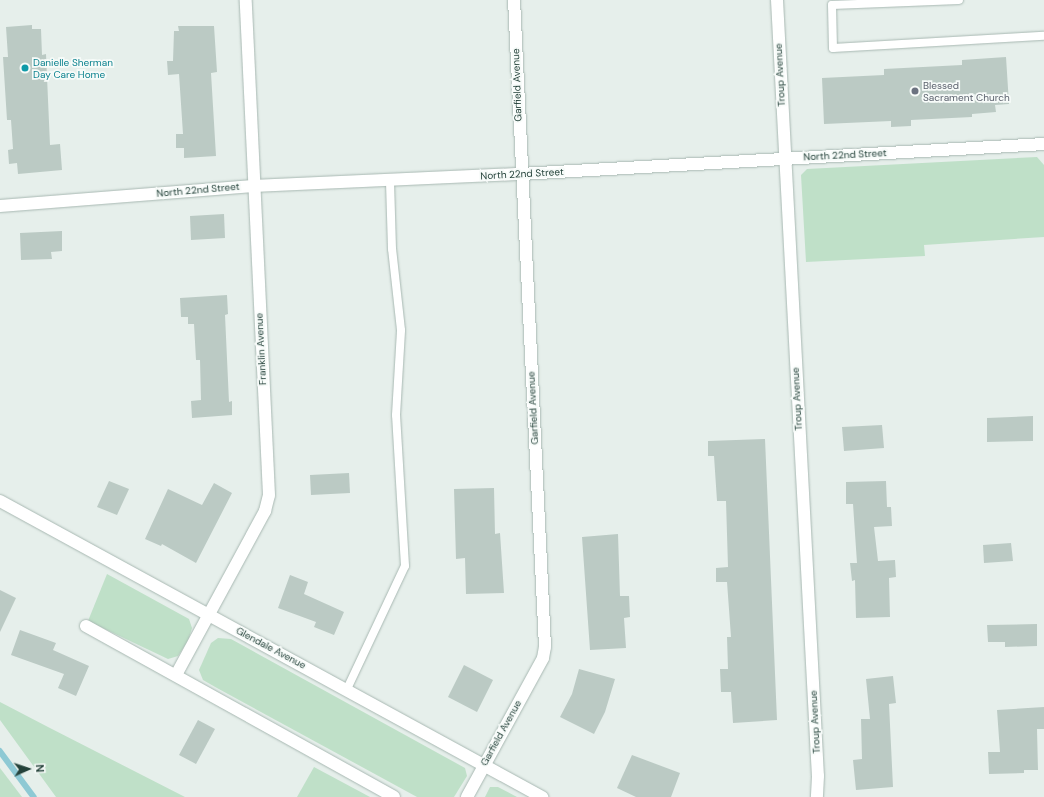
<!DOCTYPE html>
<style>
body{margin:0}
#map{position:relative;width:1044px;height:797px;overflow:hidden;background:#e6efeb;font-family:"DM Sans",sans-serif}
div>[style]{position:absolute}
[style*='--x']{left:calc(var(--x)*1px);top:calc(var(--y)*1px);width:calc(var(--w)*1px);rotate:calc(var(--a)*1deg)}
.green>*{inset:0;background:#bfe0c8}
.stream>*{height:5.5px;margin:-2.75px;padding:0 2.75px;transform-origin:2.75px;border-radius:2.75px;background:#8ec9d4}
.building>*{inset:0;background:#bbcac4}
.roads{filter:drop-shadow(0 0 1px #a8b8b2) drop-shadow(0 0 1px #a8b8b2)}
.lane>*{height:8px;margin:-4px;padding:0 4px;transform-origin:4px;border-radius:4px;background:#fff}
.street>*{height:12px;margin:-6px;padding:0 6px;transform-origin:6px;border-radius:6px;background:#fff}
.dots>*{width:11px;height:11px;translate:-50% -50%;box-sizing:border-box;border:2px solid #f7fbf9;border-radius:50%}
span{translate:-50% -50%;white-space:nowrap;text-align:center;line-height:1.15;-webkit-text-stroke:3.5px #f7fbf9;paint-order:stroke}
.culture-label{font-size:10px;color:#0d838f}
.left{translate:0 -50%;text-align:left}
.street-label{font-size:10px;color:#24423a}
.worship-label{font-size:10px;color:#5b616d}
.north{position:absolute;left:8px;top:749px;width:40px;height:40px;-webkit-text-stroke:3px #f7fbf9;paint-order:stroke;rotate:87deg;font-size:11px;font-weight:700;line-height:16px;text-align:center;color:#24423a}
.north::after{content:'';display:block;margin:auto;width:14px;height:18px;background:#24423a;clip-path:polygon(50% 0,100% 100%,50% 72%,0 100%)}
</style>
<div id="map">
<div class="green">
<div style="clip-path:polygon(1037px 157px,1044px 165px,1044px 237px,924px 245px,925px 256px,806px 262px,801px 175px,807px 169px)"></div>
<div style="clip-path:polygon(107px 574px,189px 619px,192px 628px,188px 641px,178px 656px,168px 659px,88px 621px)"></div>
<div style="clip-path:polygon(218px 638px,231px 639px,465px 768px,467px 776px,454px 797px,417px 797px,217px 688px,203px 680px,199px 670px,211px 643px)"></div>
<div style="clip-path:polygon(0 702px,48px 727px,185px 797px,56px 797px,0 720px)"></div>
<div style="clip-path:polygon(314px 767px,370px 797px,297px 797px)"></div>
<div style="clip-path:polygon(0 768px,22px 797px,0 797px)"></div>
<div style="clip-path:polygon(490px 787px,498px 787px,517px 797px,485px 797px)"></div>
</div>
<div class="stream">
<div style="--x:0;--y:751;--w:57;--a:53.5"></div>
</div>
<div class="building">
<div style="clip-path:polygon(32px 25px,32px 29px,41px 29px,42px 55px,46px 54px,50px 145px,60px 144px,62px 170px,18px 174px,17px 163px,9px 164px,8px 150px,13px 149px,11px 120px,7px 120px,3px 57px,8px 57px,6px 27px)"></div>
<div style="clip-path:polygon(178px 26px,214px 26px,217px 72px,211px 73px,216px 156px,184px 158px,184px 148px,176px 148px,176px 134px,183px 134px,179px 74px,168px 75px,167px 61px,173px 61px,174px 31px,179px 31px)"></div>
<div style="clip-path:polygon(1006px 57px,1009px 104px,995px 105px,996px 112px,972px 114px,972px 117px,911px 120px,911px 126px,891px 127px,891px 121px,824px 124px,822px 78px,884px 75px,884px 69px,962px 65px,962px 60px)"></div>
<div style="clip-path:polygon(224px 214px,225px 238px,191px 240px,190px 216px)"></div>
<div style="clip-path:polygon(62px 231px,62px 251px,51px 252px,52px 259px,21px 260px,20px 233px)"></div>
<div style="clip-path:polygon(227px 295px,228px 314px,225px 315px,229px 402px,232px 401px,232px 415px,192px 418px,191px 401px,201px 400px,200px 360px,196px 360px,194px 324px,188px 324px,188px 317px,181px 317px,180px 298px)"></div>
<div style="clip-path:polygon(1033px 416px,1033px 441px,987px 442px,987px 418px)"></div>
<div style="clip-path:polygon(882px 425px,884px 448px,844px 451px,842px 427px)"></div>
<div style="clip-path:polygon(765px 439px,777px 720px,733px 723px,731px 692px,721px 692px,720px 669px,728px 669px,727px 637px,731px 637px,727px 582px,716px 582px,716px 568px,728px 567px,726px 501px,717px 501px,714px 456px,708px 456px,708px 441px)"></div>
<div style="clip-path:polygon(349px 473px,350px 493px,311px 495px,310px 475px)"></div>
<div style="clip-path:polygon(109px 481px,129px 489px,117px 515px,97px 507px)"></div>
<div style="clip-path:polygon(886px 481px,887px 507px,891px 507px,892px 526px,874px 527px,878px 561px,895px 560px,896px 577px,889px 578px,890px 617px,856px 618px,855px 580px,852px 581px,850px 563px,857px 563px,853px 504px,846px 504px,846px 482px)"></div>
<div style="clip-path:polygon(214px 483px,232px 493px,196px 563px,162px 544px,161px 546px,145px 539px,168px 489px,202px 505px)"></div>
<div style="clip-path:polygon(494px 488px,495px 534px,500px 533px,504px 593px,466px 594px,465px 558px,456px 559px,454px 489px)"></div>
<div style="clip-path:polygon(618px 534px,620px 596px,629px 596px,630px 617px,624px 618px,626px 648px,590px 650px,582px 537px)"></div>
<div style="clip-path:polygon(1011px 543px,1013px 561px,984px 563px,983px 545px)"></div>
<div style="clip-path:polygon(290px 575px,308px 582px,304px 594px,344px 612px,334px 635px,314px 627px,316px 622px,278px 608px)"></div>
<div style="clip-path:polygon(0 590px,16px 598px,0 632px)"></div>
<div style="clip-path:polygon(1037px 624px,1037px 646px,1005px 647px,1005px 642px,988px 642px,987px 625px)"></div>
<div style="clip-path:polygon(20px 630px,56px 643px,53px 650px,89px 666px,76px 696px,58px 688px,64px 674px,11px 655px)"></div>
<div style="clip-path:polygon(464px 665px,493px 680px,477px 712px,448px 697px)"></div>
<div style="clip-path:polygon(579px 669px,615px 679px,605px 712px,594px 734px,560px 717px,572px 694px)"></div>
<div style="clip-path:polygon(893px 676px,896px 703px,889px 704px,893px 787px,856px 790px,853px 760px,862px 759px,861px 719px,870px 719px,866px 679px)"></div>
<div style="clip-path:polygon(1044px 707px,1044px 729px,1037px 729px,1038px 770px,1024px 770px,1024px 773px,989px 774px,988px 752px,1000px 752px,997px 710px)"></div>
<div style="clip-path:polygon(198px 720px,215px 729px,196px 764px,179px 755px)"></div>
<div style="clip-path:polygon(632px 755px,680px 773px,671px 797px,636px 797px,617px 788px)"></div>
</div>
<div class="roads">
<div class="lane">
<div style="--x:959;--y:0;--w:127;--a:177.7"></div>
<div style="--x:832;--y:5;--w:43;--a:88.7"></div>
<div style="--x:833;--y:48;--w:211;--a:-3.3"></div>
<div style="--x:347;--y:689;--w:136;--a:-64.8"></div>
<div style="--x:405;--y:566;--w:151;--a:-93.4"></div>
<div style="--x:396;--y:415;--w:85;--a:-86.6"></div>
<div style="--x:401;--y:330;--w:81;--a:-96.3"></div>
<div style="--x:392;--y:249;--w:69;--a:-91.7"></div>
</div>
<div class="street">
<div style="--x:777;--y:0;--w:777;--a:86.98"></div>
<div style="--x:818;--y:776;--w:21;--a:93"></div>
<div style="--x:0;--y:206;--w:254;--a:-4.5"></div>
<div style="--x:253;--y:186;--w:268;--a:-2.6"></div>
<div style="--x:521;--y:174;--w:524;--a:-3.28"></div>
<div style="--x:0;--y:501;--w:618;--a:28.64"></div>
<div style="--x:86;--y:626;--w:352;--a:29"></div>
<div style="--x:176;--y:675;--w:187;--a:-61.5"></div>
<div style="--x:265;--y:511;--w:16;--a:-76"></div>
<div style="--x:269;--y:495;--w:496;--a:-92.7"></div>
<div style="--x:467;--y:797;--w:158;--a:-61.3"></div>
<div style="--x:543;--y:658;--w:11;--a:-80"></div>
<div style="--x:545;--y:647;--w:648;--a:-92.74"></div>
</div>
</div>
<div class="dots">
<div style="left:25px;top:68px;background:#0f9aa8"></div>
<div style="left:915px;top:91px;background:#6b7280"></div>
</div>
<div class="culture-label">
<span class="left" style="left:33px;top:68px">Danielle Sherman<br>Day Care Home</span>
</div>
<div class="street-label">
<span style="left:780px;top:75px;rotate:-93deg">Troup Avenue</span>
<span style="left:517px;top:85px;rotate:-92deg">Garfield Avenue</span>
<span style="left:845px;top:155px;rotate:-3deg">North 22nd Street</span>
<span style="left:522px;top:174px;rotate:-3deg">North 22nd Street</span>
<span style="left:198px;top:190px;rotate:-5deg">North 22nd Street</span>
<span style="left:261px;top:349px;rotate:-93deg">Franklin Avenue</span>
<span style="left:797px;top:399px;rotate:-93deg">Troup Avenue</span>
<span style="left:533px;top:408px;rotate:-93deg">Garfield Avenue</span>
<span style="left:271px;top:648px;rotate:28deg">Glendale Avenue</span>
<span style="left:815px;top:722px;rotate:-93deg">Troup Avenue</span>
<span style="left:501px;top:733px;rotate:-61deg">Garfield Avenue</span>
</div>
<div class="worship-label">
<span class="left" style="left:923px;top:91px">Blessed<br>Sacrament Church</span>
</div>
<div class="north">N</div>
</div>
